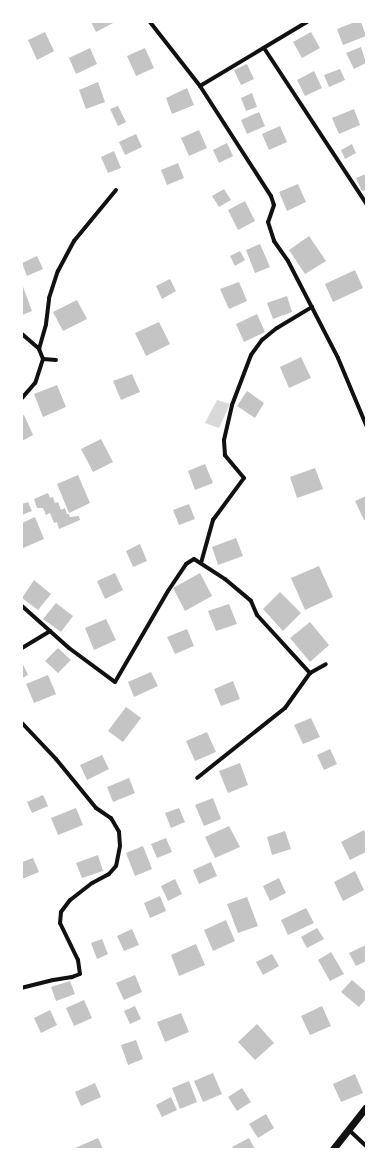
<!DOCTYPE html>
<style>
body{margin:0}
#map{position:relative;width:388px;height:1171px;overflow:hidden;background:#fff;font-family:Barlow,sans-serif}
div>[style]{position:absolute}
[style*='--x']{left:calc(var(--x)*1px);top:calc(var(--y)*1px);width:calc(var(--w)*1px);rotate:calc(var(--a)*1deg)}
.water>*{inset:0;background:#d9d9d9}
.building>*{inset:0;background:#c4c4c4}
.minor>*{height:4px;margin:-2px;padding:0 2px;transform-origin:2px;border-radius:2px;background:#111}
.secondary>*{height:7px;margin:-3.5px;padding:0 3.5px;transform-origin:3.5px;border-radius:3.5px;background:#111}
span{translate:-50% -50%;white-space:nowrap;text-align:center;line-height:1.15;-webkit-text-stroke:4px #fff;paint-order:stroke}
.frame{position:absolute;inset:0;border:23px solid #fff;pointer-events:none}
</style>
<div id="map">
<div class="water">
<div style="clip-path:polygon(217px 400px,230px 404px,219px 428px,205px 423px)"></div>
</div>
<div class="building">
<div style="clip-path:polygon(91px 22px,115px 22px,96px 32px)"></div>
<div style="clip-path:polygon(355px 22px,361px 22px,366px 36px,343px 45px,337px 29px)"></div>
<div style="clip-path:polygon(45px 32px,54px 51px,37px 60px,28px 40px)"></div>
<div style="clip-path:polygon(311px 32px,320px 48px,302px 58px,293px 42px)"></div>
<div style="clip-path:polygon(361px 47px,366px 63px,354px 69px,346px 53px)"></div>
<div style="clip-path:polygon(90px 48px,97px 64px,76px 74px,69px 58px)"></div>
<div style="clip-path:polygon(145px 48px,154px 68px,136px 76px,127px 56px)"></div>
<div style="clip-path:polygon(247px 64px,254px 79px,241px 85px,234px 70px)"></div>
<div style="clip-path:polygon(340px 69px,345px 80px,329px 87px,324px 75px)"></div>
<div style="clip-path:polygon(314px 71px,322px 88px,305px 96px,297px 80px)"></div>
<div style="clip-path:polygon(98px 82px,105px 102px,86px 109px,79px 90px)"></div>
<div style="clip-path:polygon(187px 88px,194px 105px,172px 114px,166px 98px)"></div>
<div style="clip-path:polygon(252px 93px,257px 107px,246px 111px,241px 98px)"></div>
<div style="clip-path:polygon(118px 106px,126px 122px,118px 126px,110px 109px)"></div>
<div style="clip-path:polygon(354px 109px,360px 125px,339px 134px,332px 118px)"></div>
<div style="clip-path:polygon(259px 112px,265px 126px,247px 134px,241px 120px)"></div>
<div style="clip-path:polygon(280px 126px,287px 142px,269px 150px,262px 134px)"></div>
<div style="clip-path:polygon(199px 130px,207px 148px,189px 156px,181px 138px)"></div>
<div style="clip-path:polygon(136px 134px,142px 147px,125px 155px,119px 142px)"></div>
<div style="clip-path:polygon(227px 143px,233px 156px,219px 163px,213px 150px)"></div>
<div style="clip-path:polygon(352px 144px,356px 153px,345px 159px,341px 150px)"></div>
<div style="clip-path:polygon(114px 151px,121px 168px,108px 173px,101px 157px)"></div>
<div style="clip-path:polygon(178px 163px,184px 178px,167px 185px,161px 170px)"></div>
<div style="clip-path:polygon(366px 174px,366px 190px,362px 191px,356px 178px)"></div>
<div style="clip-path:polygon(298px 184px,306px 202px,287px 211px,279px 192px)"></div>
<div style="clip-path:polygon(224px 189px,231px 200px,219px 207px,212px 196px)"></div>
<div style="clip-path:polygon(245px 201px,255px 221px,238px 230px,228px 210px)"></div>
<div style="clip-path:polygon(309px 236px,326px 261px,305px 274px,289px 250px)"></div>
<div style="clip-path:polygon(260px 244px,270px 267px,255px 273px,246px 250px)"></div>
<div style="clip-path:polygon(240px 251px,245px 260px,235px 266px,230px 256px)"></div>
<div style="clip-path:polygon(37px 256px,43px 269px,27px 276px,22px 263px)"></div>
<div style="clip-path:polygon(355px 270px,363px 288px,333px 302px,325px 284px)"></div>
<div style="clip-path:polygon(170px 279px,176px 291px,162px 299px,156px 286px)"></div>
<div style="clip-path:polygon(239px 282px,247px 301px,229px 309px,220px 289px)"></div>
<div style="clip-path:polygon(22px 284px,32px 311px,22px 315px)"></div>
<div style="clip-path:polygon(287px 296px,292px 312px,273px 319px,267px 303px)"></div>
<div style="clip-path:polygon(77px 300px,87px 319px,63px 331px,53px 312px)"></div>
<div style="clip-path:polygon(257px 314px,265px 332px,244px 342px,236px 324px)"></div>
<div style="clip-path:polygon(159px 322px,170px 344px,146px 356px,135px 333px)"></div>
<div style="clip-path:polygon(301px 357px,311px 378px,289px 388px,280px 367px)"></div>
<div style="clip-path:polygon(132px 374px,140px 392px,121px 400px,113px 381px)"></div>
<div style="clip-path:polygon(57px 385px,66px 407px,43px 417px,34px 394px)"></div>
<div style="clip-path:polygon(247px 391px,264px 403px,255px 418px,237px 406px)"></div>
<div style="clip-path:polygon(24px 415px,33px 435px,22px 441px,22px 416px)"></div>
<div style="clip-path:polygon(101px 439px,113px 462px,93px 472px,81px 449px)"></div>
<div style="clip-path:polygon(205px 464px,213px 483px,195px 490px,188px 471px)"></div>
<div style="clip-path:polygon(315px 468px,323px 489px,297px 498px,290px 477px)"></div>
<div style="clip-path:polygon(78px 475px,90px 503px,69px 513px,57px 484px)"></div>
<div style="clip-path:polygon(48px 493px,50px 498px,53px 497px,55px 503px,58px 502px,61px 510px,65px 508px,67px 514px,69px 514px,70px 517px,79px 516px,80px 520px,59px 529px,57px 522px,54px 523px,50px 513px,46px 515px,43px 508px,37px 508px,34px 499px)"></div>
<div style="clip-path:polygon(366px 496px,366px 519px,364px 520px,355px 501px)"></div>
<div style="clip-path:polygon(28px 502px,32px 511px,22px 515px,22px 504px)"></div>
<div style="clip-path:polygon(189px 504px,195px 519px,179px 525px,173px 510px)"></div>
<div style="clip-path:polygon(35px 517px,44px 539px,23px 548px,22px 523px)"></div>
<div style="clip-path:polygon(236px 538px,243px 556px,218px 565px,212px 547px)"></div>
<div style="clip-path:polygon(140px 544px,147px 561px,133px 567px,126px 551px)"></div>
<div style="clip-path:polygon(319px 566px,333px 597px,305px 610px,291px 578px)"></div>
<div style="clip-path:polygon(115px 573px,123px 590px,105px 599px,97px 581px)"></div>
<div style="clip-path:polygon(200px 573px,212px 596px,185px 611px,173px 588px)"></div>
<div style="clip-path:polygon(34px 580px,51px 594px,38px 610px,22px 598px)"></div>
<div style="clip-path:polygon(280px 592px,301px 613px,283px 631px,263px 609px)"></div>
<div style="clip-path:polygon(56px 603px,73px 616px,61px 632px,43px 619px)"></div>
<div style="clip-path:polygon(229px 604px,237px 624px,216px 631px,208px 611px)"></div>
<div style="clip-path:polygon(106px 619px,116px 640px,94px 650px,85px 628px)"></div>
<div style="clip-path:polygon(310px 622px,329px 645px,310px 662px,290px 638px)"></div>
<div style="clip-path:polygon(187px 629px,194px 646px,175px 654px,167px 637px)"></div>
<div style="clip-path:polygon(58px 648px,71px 660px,58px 673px,45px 661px)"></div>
<div style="clip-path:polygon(22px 662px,28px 675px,22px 678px)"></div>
<div style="clip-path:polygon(151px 672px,158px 686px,134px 697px,128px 682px)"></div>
<div style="clip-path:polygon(48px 675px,56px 694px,34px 703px,26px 684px)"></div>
<div style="clip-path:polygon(233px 681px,240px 699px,221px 706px,214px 689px)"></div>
<div style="clip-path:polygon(126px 707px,141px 718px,123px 742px,108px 731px)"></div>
<div style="clip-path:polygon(311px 718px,320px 737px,303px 744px,294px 725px)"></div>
<div style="clip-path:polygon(207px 732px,216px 752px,195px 761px,186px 741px)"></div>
<div style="clip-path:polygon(330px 749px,337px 764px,324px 770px,317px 755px)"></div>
<div style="clip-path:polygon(102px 755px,109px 769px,87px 780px,80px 765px)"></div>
<div style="clip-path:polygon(240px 763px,248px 785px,228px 793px,219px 771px)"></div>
<div style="clip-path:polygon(129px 778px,135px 793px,113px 802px,107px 787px)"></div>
<div style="clip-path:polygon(43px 795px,48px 806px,32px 813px,27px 802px)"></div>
<div style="clip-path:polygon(213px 798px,221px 819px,204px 826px,195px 805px)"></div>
<div style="clip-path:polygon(76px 808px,83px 825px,58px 835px,51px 818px)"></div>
<div style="clip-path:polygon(179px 808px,185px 822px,171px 828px,165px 813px)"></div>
<div style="clip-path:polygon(229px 826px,240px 847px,215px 858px,205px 837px)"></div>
<div style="clip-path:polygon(364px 830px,366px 835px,366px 852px,350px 860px,341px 842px)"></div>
<div style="clip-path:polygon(285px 831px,291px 849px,272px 855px,267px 837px)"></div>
<div style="clip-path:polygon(166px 838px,172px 852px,157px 858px,151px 844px)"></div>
<div style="clip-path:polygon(143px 846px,152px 869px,135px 876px,126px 853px)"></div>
<div style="clip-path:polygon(98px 855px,103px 871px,82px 878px,76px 863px)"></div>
<div style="clip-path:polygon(33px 858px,39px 872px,22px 879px,22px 862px)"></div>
<div style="clip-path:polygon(211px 862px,217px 876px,199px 884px,193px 870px)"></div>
<div style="clip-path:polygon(355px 871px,364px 890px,343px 901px,334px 882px)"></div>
<div style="clip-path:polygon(279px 878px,286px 893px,270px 901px,263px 886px)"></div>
<div style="clip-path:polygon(175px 879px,182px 894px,168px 901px,161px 886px)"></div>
<div style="clip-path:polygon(160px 896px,166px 911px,150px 918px,144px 903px)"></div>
<div style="clip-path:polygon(247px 897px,258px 926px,238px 933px,227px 904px)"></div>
<div style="clip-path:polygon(306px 908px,314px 923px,288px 935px,281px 920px)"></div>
<div style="clip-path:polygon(226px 920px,235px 941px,213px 951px,204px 930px)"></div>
<div style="clip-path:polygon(317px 928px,324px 939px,307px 948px,301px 937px)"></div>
<div style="clip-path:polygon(132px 929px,139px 945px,124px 951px,117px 936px)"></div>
<div style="clip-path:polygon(102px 939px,108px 954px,97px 959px,91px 943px)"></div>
<div style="clip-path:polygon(196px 944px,205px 965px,179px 976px,171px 955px)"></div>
<div style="clip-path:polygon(366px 945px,366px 961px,356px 966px,349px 953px)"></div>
<div style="clip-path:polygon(331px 952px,344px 974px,330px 981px,318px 960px)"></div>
<div style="clip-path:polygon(272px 954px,279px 966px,263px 975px,256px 962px)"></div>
<div style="clip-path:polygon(135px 975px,142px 992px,124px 1000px,116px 983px)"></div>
<div style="clip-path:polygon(352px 980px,366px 992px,366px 999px,359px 1007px,341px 992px)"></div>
<div style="clip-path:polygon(70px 981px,75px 994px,56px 1001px,51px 987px)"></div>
<div style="clip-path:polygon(84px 1000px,92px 1018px,74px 1026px,66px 1008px)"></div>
<div style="clip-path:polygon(135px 1006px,141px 1019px,130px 1024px,124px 1011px)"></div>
<div style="clip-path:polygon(322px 1006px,331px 1026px,310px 1035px,301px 1016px)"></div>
<div style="clip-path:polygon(50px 1010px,57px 1025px,41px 1033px,34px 1018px)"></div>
<div style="clip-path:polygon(181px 1013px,189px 1032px,165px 1042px,157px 1022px)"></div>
<div style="clip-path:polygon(257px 1024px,274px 1043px,255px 1060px,238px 1042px)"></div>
<div style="clip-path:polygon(136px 1040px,143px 1059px,128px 1065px,121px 1045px)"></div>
<div style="clip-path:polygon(213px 1073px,222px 1094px,203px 1102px,194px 1081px)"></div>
<div style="clip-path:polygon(355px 1074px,363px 1093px,341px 1102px,333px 1084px)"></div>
<div style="clip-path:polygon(189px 1081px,197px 1102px,180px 1109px,172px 1088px)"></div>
<div style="clip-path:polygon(95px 1083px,101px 1097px,81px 1106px,75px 1092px)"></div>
<div style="clip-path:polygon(242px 1088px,251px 1102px,237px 1111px,228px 1097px)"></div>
<div style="clip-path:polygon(171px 1097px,177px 1110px,162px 1117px,156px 1105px)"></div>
<div style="clip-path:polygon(266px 1114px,274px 1128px,258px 1138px,249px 1124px)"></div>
<div style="clip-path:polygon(98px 1138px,103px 1149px,73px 1149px)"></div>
<div style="clip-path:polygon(249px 1138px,255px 1149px,234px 1149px,232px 1147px)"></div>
</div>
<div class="minor">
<div style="--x:150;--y:22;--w:81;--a:52"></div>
<div style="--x:200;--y:86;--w:131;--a:57.2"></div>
<div style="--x:271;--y:196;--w:9;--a:72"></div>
<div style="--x:274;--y:205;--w:18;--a:109"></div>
<div style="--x:268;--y:222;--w:20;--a:72"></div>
<div style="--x:274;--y:241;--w:24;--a:55"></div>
<div style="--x:288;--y:261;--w:109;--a:62.7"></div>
<div style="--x:338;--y:358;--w:73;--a:67.3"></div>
<div style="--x:264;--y:48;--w:186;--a:56.7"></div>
<div style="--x:200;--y:86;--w:125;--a:-30.9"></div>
<div style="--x:22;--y:334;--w:23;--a:41"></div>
<div style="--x:39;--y:349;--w:11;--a:68"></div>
<div style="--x:43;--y:359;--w:25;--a:108"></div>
<div style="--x:35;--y:383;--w:20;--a:131"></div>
<div style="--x:39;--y:349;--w:26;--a:-74"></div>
<div style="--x:46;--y:324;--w:26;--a:-83"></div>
<div style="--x:49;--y:298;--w:28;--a:-72"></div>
<div style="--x:58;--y:271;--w:34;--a:-62"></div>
<div style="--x:74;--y:241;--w:66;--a:-50.5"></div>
<div style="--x:43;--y:359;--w:13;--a:4"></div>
<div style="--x:201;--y:563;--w:45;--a:-74.4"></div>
<div style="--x:213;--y:520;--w:52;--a:-53.6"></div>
<div style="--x:244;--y:478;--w:30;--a:-130"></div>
<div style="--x:225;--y:455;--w:15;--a:-94"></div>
<div style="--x:224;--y:440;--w:36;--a:-77"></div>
<div style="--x:232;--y:405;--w:53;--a:-69.2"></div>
<div style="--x:251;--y:355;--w:19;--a:-54"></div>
<div style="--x:262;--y:340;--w:19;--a:-39"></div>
<div style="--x:277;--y:328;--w:41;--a:-31"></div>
<div style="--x:22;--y:606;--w:63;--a:41.8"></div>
<div style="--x:69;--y:648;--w:57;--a:36.5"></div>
<div style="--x:115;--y:682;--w:105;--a:-59.8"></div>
<div style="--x:168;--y:591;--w:32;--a:-56"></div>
<div style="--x:186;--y:564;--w:9;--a:-32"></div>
<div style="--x:194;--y:559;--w:37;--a:33"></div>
<div style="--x:225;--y:579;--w:34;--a:40"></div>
<div style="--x:251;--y:601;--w:15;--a:67"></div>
<div style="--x:257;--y:615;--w:79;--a:47.6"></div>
<div style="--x:310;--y:673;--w:43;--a:125.5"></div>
<div style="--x:285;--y:708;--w:112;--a:141.5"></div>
<div style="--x:22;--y:648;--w:33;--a:-31"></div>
<div style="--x:310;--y:673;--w:18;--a:-29"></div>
<div style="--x:22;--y:723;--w:50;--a:46.6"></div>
<div style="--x:56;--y:759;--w:63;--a:50.8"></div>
<div style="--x:96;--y:808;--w:18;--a:34"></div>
<div style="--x:111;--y:818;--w:16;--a:60"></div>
<div style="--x:119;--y:832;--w:14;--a:86"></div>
<div style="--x:120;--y:846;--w:20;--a:101"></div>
<div style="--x:116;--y:866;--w:11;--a:131"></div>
<div style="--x:109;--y:874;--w:19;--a:152"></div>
<div style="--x:92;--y:883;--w:28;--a:142"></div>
<div style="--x:70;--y:900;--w:15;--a:127"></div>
<div style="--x:61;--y:912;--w:11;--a:95"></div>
<div style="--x:60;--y:923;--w:41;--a:64.1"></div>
<div style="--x:78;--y:960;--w:14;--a:82"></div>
<div style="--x:80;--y:974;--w:9;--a:159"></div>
<div style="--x:72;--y:977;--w:19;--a:171"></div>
<div style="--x:53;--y:980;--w:32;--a:166"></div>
<div style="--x:349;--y:1130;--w:23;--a:43"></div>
</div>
<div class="secondary">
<div style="--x:333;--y:1149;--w:53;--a:-51.8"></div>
</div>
<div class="frame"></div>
</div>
